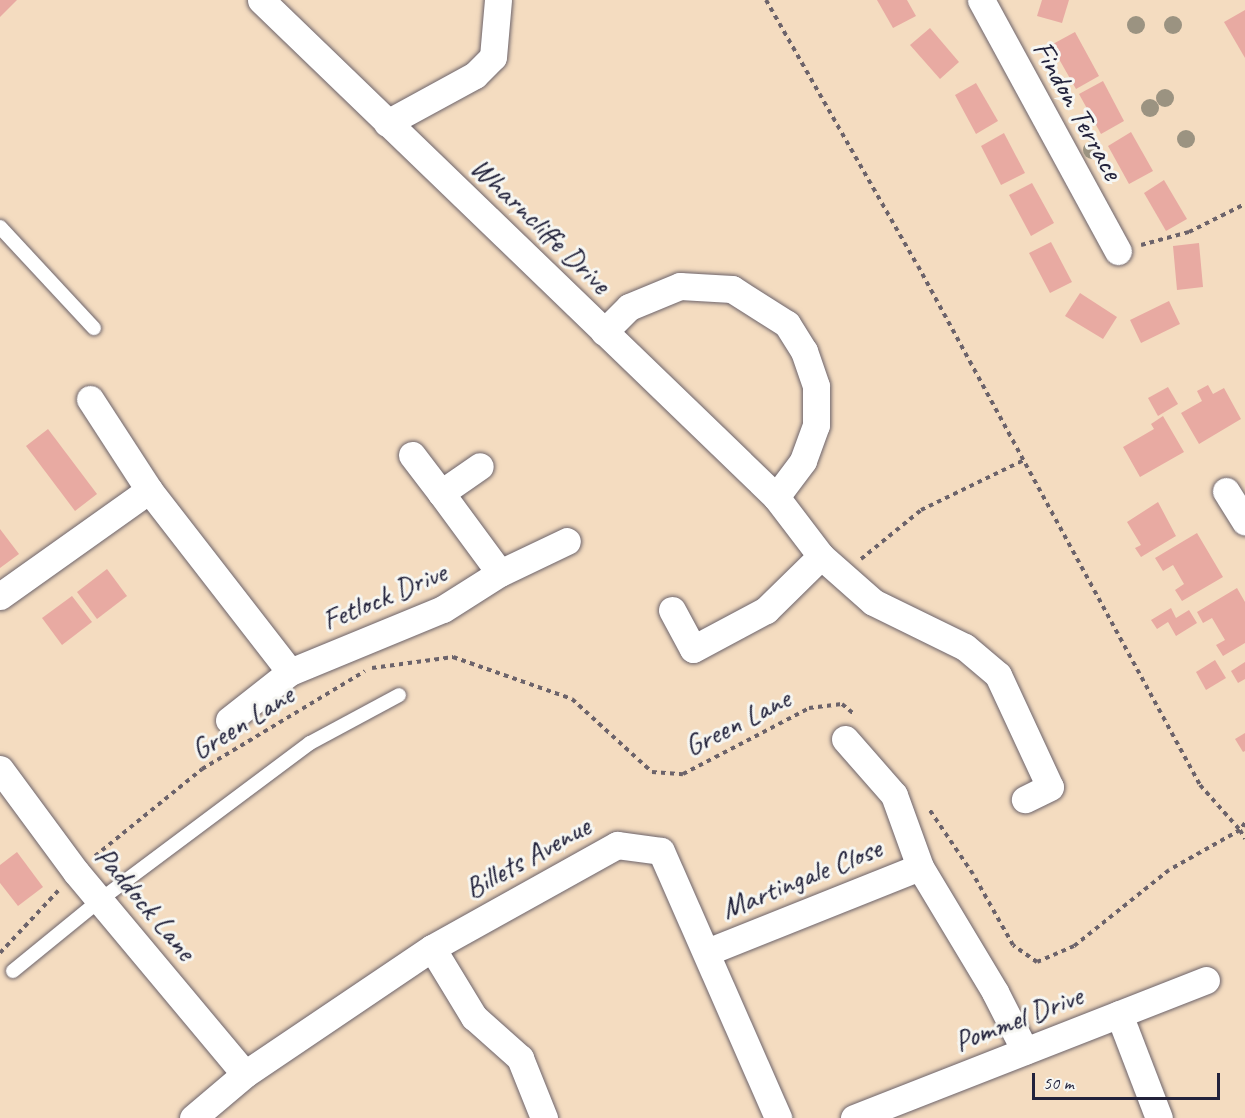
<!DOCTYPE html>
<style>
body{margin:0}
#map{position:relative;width:1245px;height:1118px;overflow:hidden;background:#f4dcc0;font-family:Caveat,sans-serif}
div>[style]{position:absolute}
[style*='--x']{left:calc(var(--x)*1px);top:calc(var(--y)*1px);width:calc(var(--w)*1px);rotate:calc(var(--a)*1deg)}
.building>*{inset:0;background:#e8aaa2}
.path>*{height:4px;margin-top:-2px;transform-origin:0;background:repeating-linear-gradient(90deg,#6c636a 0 4.5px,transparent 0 9px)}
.roads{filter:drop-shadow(0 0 2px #6c636a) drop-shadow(0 0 2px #6c636a)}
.lane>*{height:14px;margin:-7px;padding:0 7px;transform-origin:7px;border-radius:7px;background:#fff}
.street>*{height:27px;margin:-13.5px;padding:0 13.5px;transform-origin:13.5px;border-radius:13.5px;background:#fff}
.trees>*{width:18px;height:18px;margin:-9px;border-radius:50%;background:#9b9381}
span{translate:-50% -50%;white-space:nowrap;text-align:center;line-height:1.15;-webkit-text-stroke:6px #f6f6f2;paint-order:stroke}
.street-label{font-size:30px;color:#22223b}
.scale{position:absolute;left:1032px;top:1073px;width:188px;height:27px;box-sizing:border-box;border:3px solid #22223b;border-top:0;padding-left:8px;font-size:18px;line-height:21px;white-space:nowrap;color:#22223b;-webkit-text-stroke:4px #f6f6f2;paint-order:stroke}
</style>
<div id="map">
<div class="building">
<div style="clip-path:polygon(0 0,17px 0,0 17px)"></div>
<div style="clip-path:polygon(877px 0,907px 0,916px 16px,893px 28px)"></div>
<div style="clip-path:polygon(1042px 0,1069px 0,1062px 23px,1037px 16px)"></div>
<div style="clip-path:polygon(1245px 10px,1245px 58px,1224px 22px)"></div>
<div style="clip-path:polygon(930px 28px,959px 62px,940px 79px,910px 45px)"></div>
<div style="clip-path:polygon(1075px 32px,1099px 76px,1076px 89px,1051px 45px)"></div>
<div style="clip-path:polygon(1103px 81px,1124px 121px,1101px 134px,1079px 94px)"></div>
<div style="clip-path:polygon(976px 83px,998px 121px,976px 134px,955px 95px)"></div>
<div style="clip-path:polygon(1131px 132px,1153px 171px,1129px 184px,1108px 146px)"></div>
<div style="clip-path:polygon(1004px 133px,1025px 173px,1001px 185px,981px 146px)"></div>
<div style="clip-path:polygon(1164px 180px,1187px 219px,1166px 231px,1144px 193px)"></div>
<div style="clip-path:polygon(1032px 183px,1054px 223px,1031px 236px,1009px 195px)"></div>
<div style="clip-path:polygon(1051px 242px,1072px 282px,1050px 293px,1029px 253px)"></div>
<div style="clip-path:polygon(1199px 243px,1203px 287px,1177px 290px,1173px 246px)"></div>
<div style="clip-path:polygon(1080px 293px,1117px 317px,1103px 339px,1065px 316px)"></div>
<div style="clip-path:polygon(1169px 301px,1180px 324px,1141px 343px,1130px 320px)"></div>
<div style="clip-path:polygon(1208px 385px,1213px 394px,1224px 388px,1241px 419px,1199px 444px,1181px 413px,1202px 401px,1197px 391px)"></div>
<div style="clip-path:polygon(1168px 387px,1178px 404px,1158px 416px,1148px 398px)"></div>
<div style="clip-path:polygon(1163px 416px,1184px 452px,1140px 477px,1123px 447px,1154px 429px,1151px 424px)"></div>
<div style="clip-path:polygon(48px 429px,97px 494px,75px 511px,26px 446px)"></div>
<div style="clip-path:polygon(1158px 502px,1176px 536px,1141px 557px,1135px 548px,1141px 545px,1127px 522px)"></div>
<div style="clip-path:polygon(0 529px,19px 554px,0 568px)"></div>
<div style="clip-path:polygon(1197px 533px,1223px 577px,1182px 601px,1175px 590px,1184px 584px,1173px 565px,1163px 571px,1155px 558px)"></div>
<div style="clip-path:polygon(107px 569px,127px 596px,97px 619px,77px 592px)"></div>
<div style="clip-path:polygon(1237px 588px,1245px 602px,1245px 643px,1223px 656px,1216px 645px,1225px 640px,1212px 618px,1203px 623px,1197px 612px)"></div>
<div style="clip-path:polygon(72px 596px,92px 622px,62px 645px,42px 618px)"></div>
<div style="clip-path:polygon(1171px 608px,1176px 618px,1189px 610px,1197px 623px,1176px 636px,1168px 622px,1157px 629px,1151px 620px)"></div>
<div style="clip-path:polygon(1215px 660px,1226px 678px,1206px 690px,1196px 672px)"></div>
<div style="clip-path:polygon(1245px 662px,1245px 679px,1238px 683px,1231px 671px)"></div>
<div style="clip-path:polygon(1245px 733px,1245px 751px,1243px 752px,1235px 739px)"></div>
<div style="clip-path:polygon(17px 852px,43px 887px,18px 906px,0 883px,0 865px)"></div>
</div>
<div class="path">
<div style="--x:766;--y:0;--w:306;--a:60.3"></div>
<div style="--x:918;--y:266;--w:591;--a:61.48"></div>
<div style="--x:1200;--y:785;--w:60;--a:48.4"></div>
<div style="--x:1240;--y:830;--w:81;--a:150.6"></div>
<div style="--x:1169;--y:870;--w:122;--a:141.3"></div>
<div style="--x:1074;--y:946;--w:40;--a:156.6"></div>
<div style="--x:1037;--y:962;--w:29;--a:-145"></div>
<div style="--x:1013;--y:945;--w:81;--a:-119.4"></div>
<div style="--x:973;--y:874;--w:78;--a:-124.1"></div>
<div style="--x:1141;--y:245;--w:50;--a:-15.2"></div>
<div style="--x:1189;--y:232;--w:63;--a:-26.6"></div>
<div style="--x:861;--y:559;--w:77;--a:-39.2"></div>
<div style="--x:921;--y:510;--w:114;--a:-25.9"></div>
<div style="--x:372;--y:668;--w:82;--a:-7.7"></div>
<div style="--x:453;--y:657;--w:126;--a:19.4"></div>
<div style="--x:572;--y:699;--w:108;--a:42.4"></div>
<div style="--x:652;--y:772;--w:31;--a:4"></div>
<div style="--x:683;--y:774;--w:142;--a:-27.6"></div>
<div style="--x:809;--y:708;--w:33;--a:-7"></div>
<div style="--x:842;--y:704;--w:16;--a:40"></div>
<div style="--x:1245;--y:823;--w:9;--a:126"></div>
<div style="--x:1240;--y:830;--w:10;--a:61"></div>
<div style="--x:95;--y:856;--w:138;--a:-39.1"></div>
<div style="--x:202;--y:769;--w:190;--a:-31"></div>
<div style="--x:0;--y:953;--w:86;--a:-46.9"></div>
</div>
<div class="roads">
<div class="lane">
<div style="--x:0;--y:227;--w:138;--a:47.1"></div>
<div style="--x:13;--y:971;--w:112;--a:-39.2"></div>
<div style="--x:100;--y:900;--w:262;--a:-36.8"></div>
<div style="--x:310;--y:743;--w:101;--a:-28.3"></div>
</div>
<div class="street">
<div style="--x:261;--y:0;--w:716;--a:43.98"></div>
<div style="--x:776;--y:497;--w:74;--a:52.7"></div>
<div style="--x:821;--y:556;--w:69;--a:41.5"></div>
<div style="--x:873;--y:602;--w:102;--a:26.1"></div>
<div style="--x:965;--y:647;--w:43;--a:40.3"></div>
<div style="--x:998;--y:675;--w:123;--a:65.1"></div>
<div style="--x:1050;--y:787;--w:28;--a:154"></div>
<div style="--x:981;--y:0;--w:286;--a:61.4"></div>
<div style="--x:387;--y:123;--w:100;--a:-28.6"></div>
<div style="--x:475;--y:75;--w:25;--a:-45"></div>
<div style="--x:493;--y:57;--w:57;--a:-85"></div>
<div style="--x:604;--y:332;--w:35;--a:-45"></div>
<div style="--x:629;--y:307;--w:55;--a:-22.4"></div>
<div style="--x:680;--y:286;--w:52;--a:3.3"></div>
<div style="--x:732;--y:289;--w:65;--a:32.5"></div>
<div style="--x:787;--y:324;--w:32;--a:58"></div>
<div style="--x:804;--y:351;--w:37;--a:71"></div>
<div style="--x:816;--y:386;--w:39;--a:90"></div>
<div style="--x:816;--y:425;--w:38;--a:110"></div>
<div style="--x:803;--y:461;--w:45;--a:126.9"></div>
<div style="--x:90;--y:399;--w:108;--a:57"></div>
<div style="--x:149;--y:490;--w:230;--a:52.2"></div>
<div style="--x:412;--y:455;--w:48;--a:52.7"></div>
<div style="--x:441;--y:493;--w:47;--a:-34.7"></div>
<div style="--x:1226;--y:491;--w:36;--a:58"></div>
<div style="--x:441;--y:493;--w:99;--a:53.6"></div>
<div style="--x:500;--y:573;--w:74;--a:-25.5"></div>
<div style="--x:0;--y:596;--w:183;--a:-35.4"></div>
<div style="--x:672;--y:610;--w:44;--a:61.7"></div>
<div style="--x:693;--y:649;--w:83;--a:-28.1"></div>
<div style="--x:766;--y:610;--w:77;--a:-44.5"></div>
<div style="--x:229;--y:720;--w:78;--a:-38.2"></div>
<div style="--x:290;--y:672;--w:165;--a:-22.4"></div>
<div style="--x:443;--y:609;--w:67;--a:-32.3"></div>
<div style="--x:845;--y:739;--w:74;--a:48.8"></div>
<div style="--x:894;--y:795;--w:77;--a:70.1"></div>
<div style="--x:920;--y:867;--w:146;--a:59"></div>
<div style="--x:995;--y:992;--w:66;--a:63"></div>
<div style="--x:0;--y:769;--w:128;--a:53.6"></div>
<div style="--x:76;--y:872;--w:263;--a:50.1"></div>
<div style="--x:432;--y:948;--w:81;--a:58.7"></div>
<div style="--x:474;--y:1017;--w:62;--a:41.7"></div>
<div style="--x:520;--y:1058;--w:65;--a:68.2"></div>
<div style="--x:707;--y:952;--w:229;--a:-21.8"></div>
<div style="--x:1119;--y:1014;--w:111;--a:69"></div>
<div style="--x:193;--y:1118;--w:68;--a:-40.2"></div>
<div style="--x:245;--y:1074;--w:225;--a:-34"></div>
<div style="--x:432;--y:948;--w:212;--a:-29.1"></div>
<div style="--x:617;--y:845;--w:44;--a:7.8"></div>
<div style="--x:661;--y:851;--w:292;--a:66.3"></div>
<div style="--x:854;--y:1118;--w:378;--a:-21.4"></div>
</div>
</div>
<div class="trees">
<div style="left:1136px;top:25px"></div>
<div style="left:1173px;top:25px"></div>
<div style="left:1165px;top:98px"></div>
<div style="left:1150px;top:108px"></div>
<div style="left:1186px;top:139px"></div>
<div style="left:1092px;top:150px"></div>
</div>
<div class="street-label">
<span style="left:1078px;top:110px;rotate:61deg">Findon Terrace</span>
<span style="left:541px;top:225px;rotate:44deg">Wharncliffe Drive</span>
<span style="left:384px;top:596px;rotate:-23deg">Fetlock Drive</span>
<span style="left:242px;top:722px;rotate:-32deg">Green Lane</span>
<span style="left:737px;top:722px;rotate:-27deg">Green Lane</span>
<span style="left:527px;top:857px;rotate:-29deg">Billets Avenue</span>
<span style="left:801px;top:878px;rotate:-22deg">Martingale Close</span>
<span style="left:146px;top:903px;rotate:50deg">Paddock Lane</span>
<span style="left:1018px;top:1018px;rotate:-21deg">Pommel Drive</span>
</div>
<div class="scale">50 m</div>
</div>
